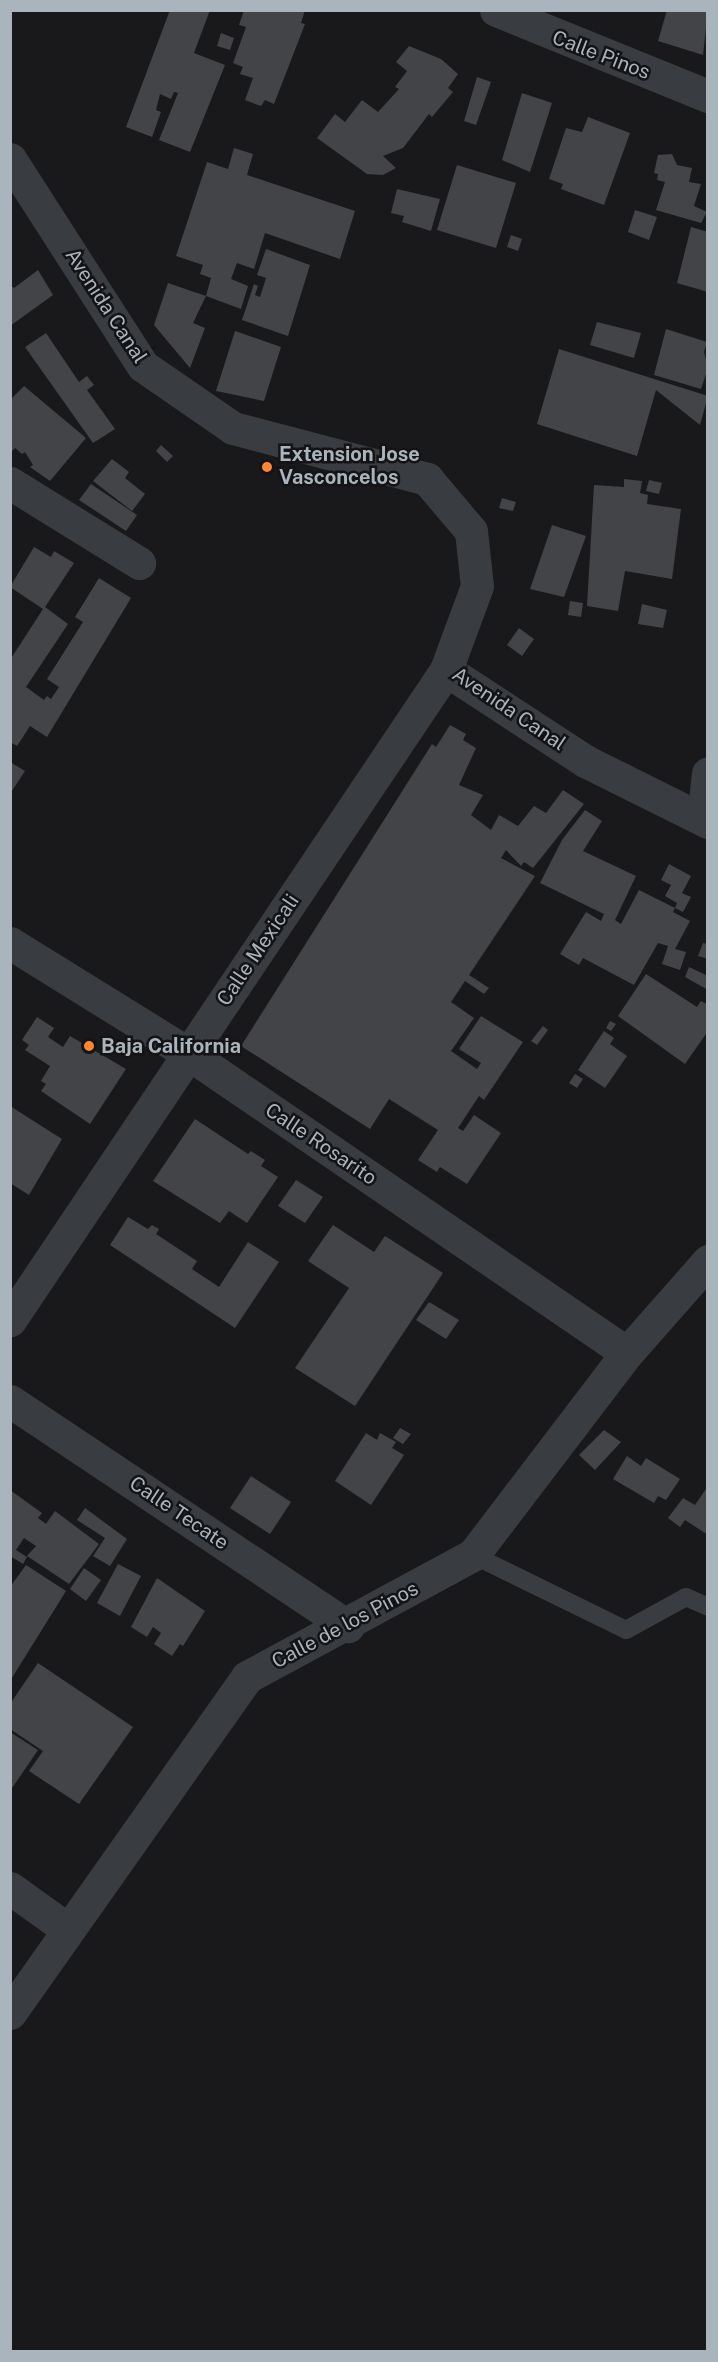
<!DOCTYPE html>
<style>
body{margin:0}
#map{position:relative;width:718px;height:2362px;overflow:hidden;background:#19191b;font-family:"Public Sans",sans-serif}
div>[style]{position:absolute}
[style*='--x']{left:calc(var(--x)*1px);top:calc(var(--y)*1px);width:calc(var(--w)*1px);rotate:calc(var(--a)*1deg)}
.building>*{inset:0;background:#424448}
.service>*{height:18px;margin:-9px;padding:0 9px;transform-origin:9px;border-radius:9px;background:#393c40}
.minor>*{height:33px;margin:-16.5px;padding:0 16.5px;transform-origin:16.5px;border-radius:16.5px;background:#393c40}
.tertiary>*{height:33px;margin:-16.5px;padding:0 16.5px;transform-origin:16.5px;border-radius:16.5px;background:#393c40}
.dots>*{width:16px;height:16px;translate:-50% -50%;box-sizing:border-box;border:3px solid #141416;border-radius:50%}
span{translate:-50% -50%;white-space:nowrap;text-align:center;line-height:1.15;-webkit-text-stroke:5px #141416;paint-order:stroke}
.street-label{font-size:20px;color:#aab4bc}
.poi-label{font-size:20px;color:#aab4bc;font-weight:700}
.left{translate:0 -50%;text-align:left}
.frame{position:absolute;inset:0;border:12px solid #aab4bc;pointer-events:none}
</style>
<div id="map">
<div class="building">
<div style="clip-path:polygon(170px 10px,210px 10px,194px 53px,225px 65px,190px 152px,159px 140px,178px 93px,174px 92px,171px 99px,160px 94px,156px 110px,161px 112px,152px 137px,126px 127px)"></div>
<div style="clip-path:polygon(244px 10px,305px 10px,301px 23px,305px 24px,274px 104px,265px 100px,261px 106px,245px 100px,253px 78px,240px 74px,243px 67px,233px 63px,246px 27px,239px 25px)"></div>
<div style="clip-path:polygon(667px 10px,708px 10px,703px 55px,658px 41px)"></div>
<div style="clip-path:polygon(221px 33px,234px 38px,230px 50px,217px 46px)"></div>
<div style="clip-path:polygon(409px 46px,441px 59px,458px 74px,448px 88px,453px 92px,432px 117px,429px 114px,403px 148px,383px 156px,396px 168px,383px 175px,367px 174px,317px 138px,335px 114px,345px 122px,362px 100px,378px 112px,399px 89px,395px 87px,407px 71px,396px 62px)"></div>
<div style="clip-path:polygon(477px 77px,491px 82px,476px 125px,464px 121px)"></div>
<div style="clip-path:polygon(522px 93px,552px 103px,530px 172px,502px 160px)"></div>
<div style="clip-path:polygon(588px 117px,630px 133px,604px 205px,561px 189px,563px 184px,549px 179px,566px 128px,582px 132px)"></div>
<div style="clip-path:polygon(234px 148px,253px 154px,247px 175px,355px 211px,340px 259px,265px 233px,254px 269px,237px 263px,231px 279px,248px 286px,241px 309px,206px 296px,193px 323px,205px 328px,190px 368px,154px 325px,168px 283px,206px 296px,211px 278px,200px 274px,203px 265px,176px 256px,207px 162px,228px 169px)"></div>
<div style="clip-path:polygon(672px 154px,677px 165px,692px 168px,689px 182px,701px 184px,694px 206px,707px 212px,701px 223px,656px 210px,665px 182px,657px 180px,658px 174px,654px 173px,658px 155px)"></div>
<div style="clip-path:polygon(457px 165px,516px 183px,496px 248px,437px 230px)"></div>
<div style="clip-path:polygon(397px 189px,440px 199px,431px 231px,402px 222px,404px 216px,391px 213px)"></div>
<div style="clip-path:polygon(635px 210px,657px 217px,649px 240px,628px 232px)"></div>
<div style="clip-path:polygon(691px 227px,708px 232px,708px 292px,677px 283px)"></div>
<div style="clip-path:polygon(511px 235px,522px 239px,518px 251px,507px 247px)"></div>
<div style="clip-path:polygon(266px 249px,310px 265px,288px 336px,242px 320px,254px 284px,258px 286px,255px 295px,260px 297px,266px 278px,257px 275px)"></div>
<div style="clip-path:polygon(38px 270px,53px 295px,10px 326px,10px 285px,14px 288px)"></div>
<div style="clip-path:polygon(597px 322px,641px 333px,634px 358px,590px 345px)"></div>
<div style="clip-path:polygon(666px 329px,707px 342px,704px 352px,708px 368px,701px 389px,654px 375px)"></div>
<div style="clip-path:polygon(235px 331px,281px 347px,264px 401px,216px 391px)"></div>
<div style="clip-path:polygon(46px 333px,79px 382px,87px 376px,94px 385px,87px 390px,115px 429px,93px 443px,25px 347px)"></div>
<div style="clip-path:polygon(559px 349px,708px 396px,700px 425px,656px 390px,637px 456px,537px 424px)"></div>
<div style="clip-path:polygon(24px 386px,86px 438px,50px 481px,30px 467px,33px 465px,25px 452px,22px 454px,15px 448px,10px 453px,10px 400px)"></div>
<div style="clip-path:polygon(161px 445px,173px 456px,167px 462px,156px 451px)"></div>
<div style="clip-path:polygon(112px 459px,129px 472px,125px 478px,145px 494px,132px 511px,93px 481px)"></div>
<div style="clip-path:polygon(624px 479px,642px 481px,640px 493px,648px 495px,647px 504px,681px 509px,672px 579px,625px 571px,618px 611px,587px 606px,594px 485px,624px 487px)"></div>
<div style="clip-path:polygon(649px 480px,662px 483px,659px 494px,646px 491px)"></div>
<div style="clip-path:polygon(91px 484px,137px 515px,126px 531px,79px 500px)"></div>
<div style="clip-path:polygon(502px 498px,516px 502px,513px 511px,499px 508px)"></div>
<div style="clip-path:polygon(552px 525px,586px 536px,564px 597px,530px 589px)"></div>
<div style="clip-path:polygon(34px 547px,51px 557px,54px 551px,74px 563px,45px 607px,68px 624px,26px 687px,44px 700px,47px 696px,51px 699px,59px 687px,47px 679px,83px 622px,75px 617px,99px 578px,131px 598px,47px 737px,30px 726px,17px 746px,10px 742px,10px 660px,43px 609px,10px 587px)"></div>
<div style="clip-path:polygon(570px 601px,583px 603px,581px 617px,568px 615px)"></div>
<div style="clip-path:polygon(642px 604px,667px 610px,663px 628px,638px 624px)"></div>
<div style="clip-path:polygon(519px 628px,534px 639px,522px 656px,507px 645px)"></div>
<div style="clip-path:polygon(450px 725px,466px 734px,463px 740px,476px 748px,459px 785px,483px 795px,471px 815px,491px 830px,499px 815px,518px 826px,534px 806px,546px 813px,563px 790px,584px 804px,533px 868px,524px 862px,521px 866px,506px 850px,501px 858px,535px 876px,469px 975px,489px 988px,484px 994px,465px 981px,451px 1002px,474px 1018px,451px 1051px,477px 1069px,481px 1063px,459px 1049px,481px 1016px,523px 1042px,484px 1100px,479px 1096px,458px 1128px,463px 1131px,474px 1115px,501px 1133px,467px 1184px,440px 1167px,437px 1172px,418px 1160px,438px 1130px,389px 1099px,370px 1129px,241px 1046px,432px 744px,436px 747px)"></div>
<div style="clip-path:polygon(10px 762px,25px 771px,10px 794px)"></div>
<div style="clip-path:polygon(585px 810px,602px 821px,583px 851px,636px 876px,615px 920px,621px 924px,639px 890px,675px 908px,673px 912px,690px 921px,675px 949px,686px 952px,680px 970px,662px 964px,668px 946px,658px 943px,634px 985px,583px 958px,579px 965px,560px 954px,586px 912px,601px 921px,604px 914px,540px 883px,562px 840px)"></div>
<div style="clip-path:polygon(669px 864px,691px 876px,682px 893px,691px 897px,683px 912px,675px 908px,677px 903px,665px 896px,671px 885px,661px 880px)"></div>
<div style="clip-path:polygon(703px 943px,708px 944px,708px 959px,698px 956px)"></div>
<div style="clip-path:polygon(689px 967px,708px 976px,708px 990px,685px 977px)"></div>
<div style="clip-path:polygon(646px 974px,697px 1007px,701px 1001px,708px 1005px,708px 1031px,685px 1064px,618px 1016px)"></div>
<div style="clip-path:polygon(37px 1017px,54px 1028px,48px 1037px,63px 1047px,70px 1036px,126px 1069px,90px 1124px,41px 1091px,46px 1084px,41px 1081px,50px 1066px,25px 1050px,29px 1045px,22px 1040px)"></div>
<div style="clip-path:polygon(610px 1021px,616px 1024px,611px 1031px,606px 1028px)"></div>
<div style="clip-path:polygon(543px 1026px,548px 1030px,537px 1045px,531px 1041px)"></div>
<div style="clip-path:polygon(604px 1031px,614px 1038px,610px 1044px,627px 1056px,605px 1088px,578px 1070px)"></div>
<div style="clip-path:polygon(575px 1074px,583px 1079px,577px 1088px,569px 1083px)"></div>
<div style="clip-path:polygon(10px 1106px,62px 1139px,29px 1195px,10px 1183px)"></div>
<div style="clip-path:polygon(195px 1119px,248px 1154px,251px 1151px,265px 1160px,261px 1166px,278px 1177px,247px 1223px,229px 1211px,220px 1223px,153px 1181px)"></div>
<div style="clip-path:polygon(296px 1180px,323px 1197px,305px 1223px,278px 1206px)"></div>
<div style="clip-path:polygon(128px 1217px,148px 1229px,152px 1225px,159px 1229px,156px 1234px,197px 1261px,192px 1269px,219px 1287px,248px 1242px,279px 1262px,235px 1328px,110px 1245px)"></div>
<div style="clip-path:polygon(333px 1225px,374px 1252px,385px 1236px,443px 1273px,355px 1406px,295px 1368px,349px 1288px,308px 1261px)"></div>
<div style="clip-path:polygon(429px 1302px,459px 1320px,446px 1339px,416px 1320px)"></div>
<div style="clip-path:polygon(400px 1428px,411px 1434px,403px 1444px,393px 1438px)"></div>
<div style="clip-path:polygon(604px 1430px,621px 1442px,595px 1470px,579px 1455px)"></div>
<div style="clip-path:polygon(366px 1433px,377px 1440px,380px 1433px,396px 1442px,392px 1448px,404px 1455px,371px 1505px,335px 1481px)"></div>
<div style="clip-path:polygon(627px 1456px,641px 1466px,646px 1458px,680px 1479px,666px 1500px,658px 1496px,654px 1503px,613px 1479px)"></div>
<div style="clip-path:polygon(251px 1476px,291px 1502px,270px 1534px,230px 1508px)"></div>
<div style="clip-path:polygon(708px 1486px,708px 1535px,685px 1520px,680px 1527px,668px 1518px,683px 1498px,695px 1505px)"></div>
<div style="clip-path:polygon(10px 1490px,42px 1513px,38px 1518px,46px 1524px,55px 1511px,99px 1544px,69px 1584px,27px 1556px,36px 1546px,24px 1538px,16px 1550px,27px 1557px,23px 1564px,10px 1556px)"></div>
<div style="clip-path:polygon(85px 1508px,127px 1539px,110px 1566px,93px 1556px,105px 1538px,77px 1520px)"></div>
<div style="clip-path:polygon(118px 1564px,141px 1576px,120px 1616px,97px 1603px)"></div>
<div style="clip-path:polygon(26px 1565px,66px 1591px,10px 1681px,10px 1587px)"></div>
<div style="clip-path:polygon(84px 1568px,101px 1580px,86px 1601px,70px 1589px)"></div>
<div style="clip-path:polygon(157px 1578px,205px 1611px,183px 1646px,180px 1644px,172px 1656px,154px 1644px,161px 1633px,153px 1627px,147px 1637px,131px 1627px)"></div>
<div style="clip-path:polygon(38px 1663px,133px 1727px,79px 1804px,29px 1771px,43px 1751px,10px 1729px,10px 1704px)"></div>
<div style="clip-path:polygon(10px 1732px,38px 1750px,10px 1791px)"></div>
</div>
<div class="service">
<div style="--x:473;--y:1555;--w:170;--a:26.1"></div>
<div style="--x:626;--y:1630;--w:68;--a:-28.8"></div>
<div style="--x:686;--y:1597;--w:24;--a:24"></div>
</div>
<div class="minor">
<div style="--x:496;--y:10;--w:229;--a:22.1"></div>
<div style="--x:10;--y:159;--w:246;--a:57.3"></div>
<div style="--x:143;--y:366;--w:109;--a:34.6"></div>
<div style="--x:233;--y:428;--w:201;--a:14.7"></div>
<div style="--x:427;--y:479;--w:68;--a:49.8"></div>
<div style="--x:471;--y:531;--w:55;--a:83.8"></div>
<div style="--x:477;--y:586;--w:90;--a:110.3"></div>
<div style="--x:446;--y:670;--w:783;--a:123.85"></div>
<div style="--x:10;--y:483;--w:152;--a:31.8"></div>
<div style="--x:446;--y:670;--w:166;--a:33.2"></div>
<div style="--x:585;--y:761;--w:137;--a:26.4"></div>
<div style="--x:703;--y:819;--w:46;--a:-83.8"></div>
<div style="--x:10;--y:943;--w:211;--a:31.8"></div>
<div style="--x:189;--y:1054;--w:530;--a:34.32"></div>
<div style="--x:10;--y:1401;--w:406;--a:33.7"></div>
<div style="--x:10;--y:1888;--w:70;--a:35.7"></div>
</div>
<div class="tertiary">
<div style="--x:10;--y:2013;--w:411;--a:-54.8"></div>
<div style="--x:247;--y:1677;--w:257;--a:-28.4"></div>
<div style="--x:473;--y:1555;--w:254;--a:-52.7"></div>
<div style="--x:627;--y:1353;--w:123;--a:-48.6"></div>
</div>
<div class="dots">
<div style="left:267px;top:467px;background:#ff872d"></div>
<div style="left:89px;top:1046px;background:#ff872d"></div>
</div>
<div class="street-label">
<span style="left:601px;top:55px;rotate:21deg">Calle Pinos</span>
<span style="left:106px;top:306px;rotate:57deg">Avenida Canal</span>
<span style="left:509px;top:709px;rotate:34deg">Avenida Canal</span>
<span style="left:258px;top:950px;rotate:-56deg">Calle Mexicali</span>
<span style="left:321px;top:1144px;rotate:34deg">Calle Rosarito</span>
<span style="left:179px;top:1513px;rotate:34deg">Calle Tecate</span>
<span style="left:345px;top:1625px;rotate:-28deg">Calle de los Pinos</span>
</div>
<div class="poi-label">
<span class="left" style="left:279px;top:466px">Extension Jose<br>Vasconcelos</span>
<span class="left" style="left:101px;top:1046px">Baja California</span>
</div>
<div class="frame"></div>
</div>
